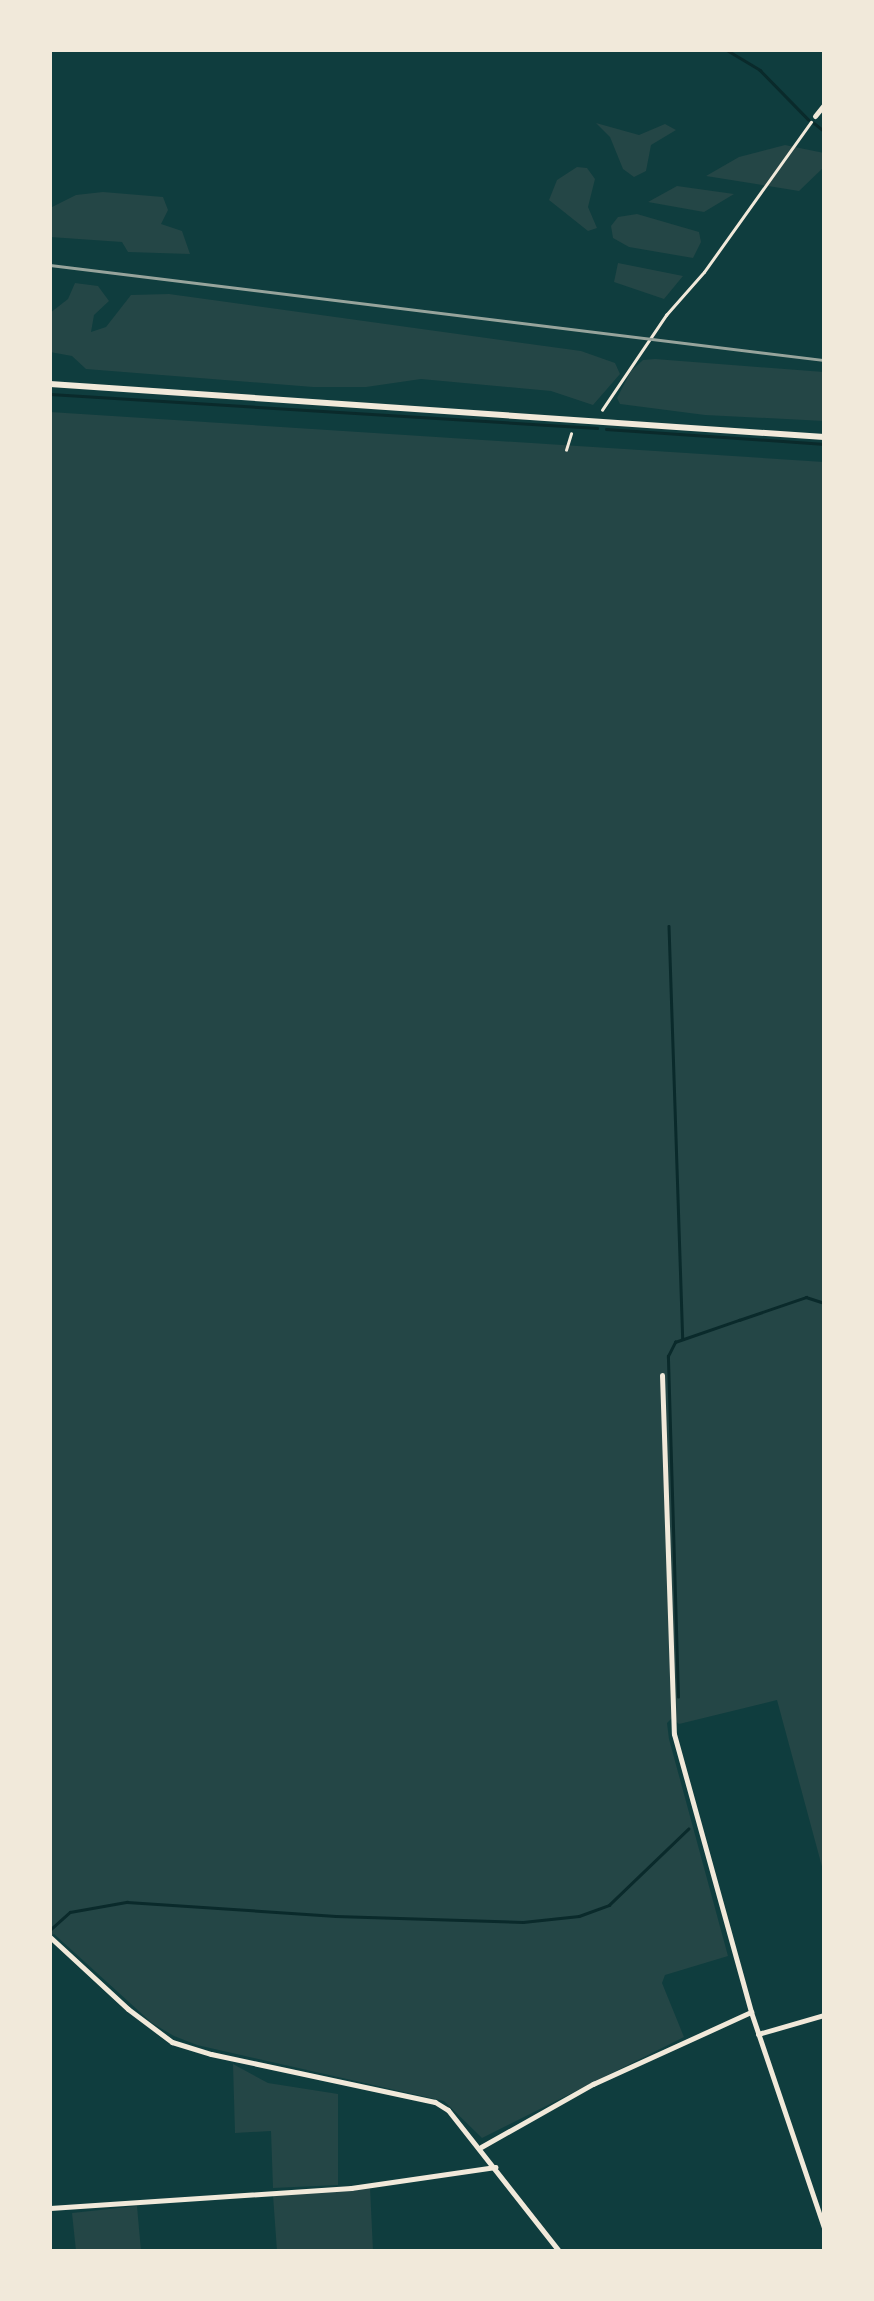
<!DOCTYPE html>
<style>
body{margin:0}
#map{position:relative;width:874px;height:2301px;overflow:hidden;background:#0f3d3e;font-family:"Source Sans 3",sans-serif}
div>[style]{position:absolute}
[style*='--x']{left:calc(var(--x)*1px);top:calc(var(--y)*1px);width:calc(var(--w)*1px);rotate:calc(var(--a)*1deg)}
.green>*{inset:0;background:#244646}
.stream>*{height:2.5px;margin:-1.25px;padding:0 1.25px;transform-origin:1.25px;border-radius:1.25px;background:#0a2a2b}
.path>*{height:2.5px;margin:-1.25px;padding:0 1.25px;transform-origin:1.25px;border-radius:1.25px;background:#f1e9da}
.service>*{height:2.5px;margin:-1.25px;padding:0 1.25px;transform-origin:1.25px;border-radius:1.25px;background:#f1e9da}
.minor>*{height:5px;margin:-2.5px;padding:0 2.5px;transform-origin:2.5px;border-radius:2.5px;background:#f1e9da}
.secondary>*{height:6px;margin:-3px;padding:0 3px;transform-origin:3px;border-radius:3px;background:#f1e9da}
.rail>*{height:2.5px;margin:-1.25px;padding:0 1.25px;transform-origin:1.25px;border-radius:1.25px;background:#97a49c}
span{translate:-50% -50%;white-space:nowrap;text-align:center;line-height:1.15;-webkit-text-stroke:10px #f1e9da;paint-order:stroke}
.frame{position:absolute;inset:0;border:52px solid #f1e9da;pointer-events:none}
</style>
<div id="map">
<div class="green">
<div style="clip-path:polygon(596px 123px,639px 135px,665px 124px,676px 130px,651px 145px,646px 171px,634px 177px,623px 169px,610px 137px)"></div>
<div style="clip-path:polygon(785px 145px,824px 153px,824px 167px,799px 191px,706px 176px,739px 157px)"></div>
<div style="clip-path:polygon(577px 167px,587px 168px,595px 179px,588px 207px,597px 228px,588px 231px,549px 200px,557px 180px)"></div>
<div style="clip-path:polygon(677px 186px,734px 194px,704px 212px,648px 202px)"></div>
<div style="clip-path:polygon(103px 192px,163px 197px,168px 210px,161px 224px,182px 231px,190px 254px,128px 252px,122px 242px,50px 237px,50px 208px,76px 195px)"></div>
<div style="clip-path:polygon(637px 214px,699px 232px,701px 242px,693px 258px,629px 247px,613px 238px,611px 226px,618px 217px)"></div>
<div style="clip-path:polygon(618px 263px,683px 276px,664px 299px,614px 282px)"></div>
<div style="clip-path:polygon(75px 283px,98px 286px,109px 301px,94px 315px,91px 332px,106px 327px,131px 295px,169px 294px,581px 351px,615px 363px,620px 374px,593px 405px,551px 391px,421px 379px,366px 387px,313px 387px,86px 369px,72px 356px,50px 352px,50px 313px,68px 299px)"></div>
<div style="clip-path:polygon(655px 359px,824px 372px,824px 421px,705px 415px,620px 404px,617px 398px,631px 371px,643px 360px)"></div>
<div style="clip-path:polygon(50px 412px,824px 462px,824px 1874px,777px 1700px,679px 1724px,672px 1718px,667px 1723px,669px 1739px,728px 1956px,665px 1975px,662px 1983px,684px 2037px,482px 2138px,444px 2101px,197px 2045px,174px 2036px,152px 2023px,54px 1934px,50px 1937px)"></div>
<div style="clip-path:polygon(233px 2064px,268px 2083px,338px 2094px,338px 2185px,273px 2188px,271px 2131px,235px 2133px)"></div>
<div style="clip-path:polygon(370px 2187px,373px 2251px,277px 2251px,273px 2195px)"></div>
<div style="clip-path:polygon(137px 2206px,141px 2251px,76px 2251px,72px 2213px)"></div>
</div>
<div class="stream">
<div style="--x:727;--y:50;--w:39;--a:31"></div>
<div style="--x:760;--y:70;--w:69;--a:45.6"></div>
<div style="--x:814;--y:123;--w:13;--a:39"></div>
<div style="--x:50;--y:394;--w:548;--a:3.56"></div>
<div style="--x:606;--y:429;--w:219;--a:3.9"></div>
<div style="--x:669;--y:926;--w:413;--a:88.1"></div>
<div style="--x:678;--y:1697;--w:341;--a:-91.7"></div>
<div style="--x:668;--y:1356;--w:16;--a:-63"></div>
<div style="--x:675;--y:1342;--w:68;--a:-19"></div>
<div style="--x:739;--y:1320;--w:71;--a:-18.9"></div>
<div style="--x:806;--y:1297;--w:19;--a:18"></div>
<div style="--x:51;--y:1929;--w:25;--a:-42"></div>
<div style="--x:70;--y:1912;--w:58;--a:-10"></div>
<div style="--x:127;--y:1902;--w:209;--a:3.8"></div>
<div style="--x:336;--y:1916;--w:187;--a:1.8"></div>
<div style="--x:523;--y:1922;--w:56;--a:-6.1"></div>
<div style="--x:579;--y:1916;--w:32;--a:-20"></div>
<div style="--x:609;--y:1905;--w:110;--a:-43.9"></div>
</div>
<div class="path">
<div style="--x:602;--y:410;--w:115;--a:-56"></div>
<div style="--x:666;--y:315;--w:57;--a:-48.5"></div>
<div style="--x:704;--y:272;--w:184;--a:-54.5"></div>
</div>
<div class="service">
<div style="--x:566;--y:450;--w:17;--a:-73"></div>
</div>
<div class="minor">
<div style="--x:815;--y:116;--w:14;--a:-51"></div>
<div style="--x:662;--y:1375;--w:359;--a:88.1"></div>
<div style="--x:674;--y:1734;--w:288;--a:74.5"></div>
<div style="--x:751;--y:2012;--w:228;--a:71.3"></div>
<div style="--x:50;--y:1937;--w:106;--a:42.7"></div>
<div style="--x:128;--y:2009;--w:55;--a:36.9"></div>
<div style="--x:172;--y:2042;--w:41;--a:17.1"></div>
<div style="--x:211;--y:2054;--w:229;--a:12.1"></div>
<div style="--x:435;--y:2102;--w:15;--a:32"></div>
<div style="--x:448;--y:2110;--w:179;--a:51.8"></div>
<div style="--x:758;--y:2034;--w:69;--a:-16.1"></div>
<div style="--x:481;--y:2147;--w:129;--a:-29.4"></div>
<div style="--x:593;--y:2084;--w:174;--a:-24.5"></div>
<div style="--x:50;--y:2208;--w:302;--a:-3.8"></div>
<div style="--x:351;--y:2188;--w:146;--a:-8.3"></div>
</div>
<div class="secondary">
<div style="--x:50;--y:384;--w:776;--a:3.92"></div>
</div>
<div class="rail">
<div style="--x:50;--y:265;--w:780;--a:7"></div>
</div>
<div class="frame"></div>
</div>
